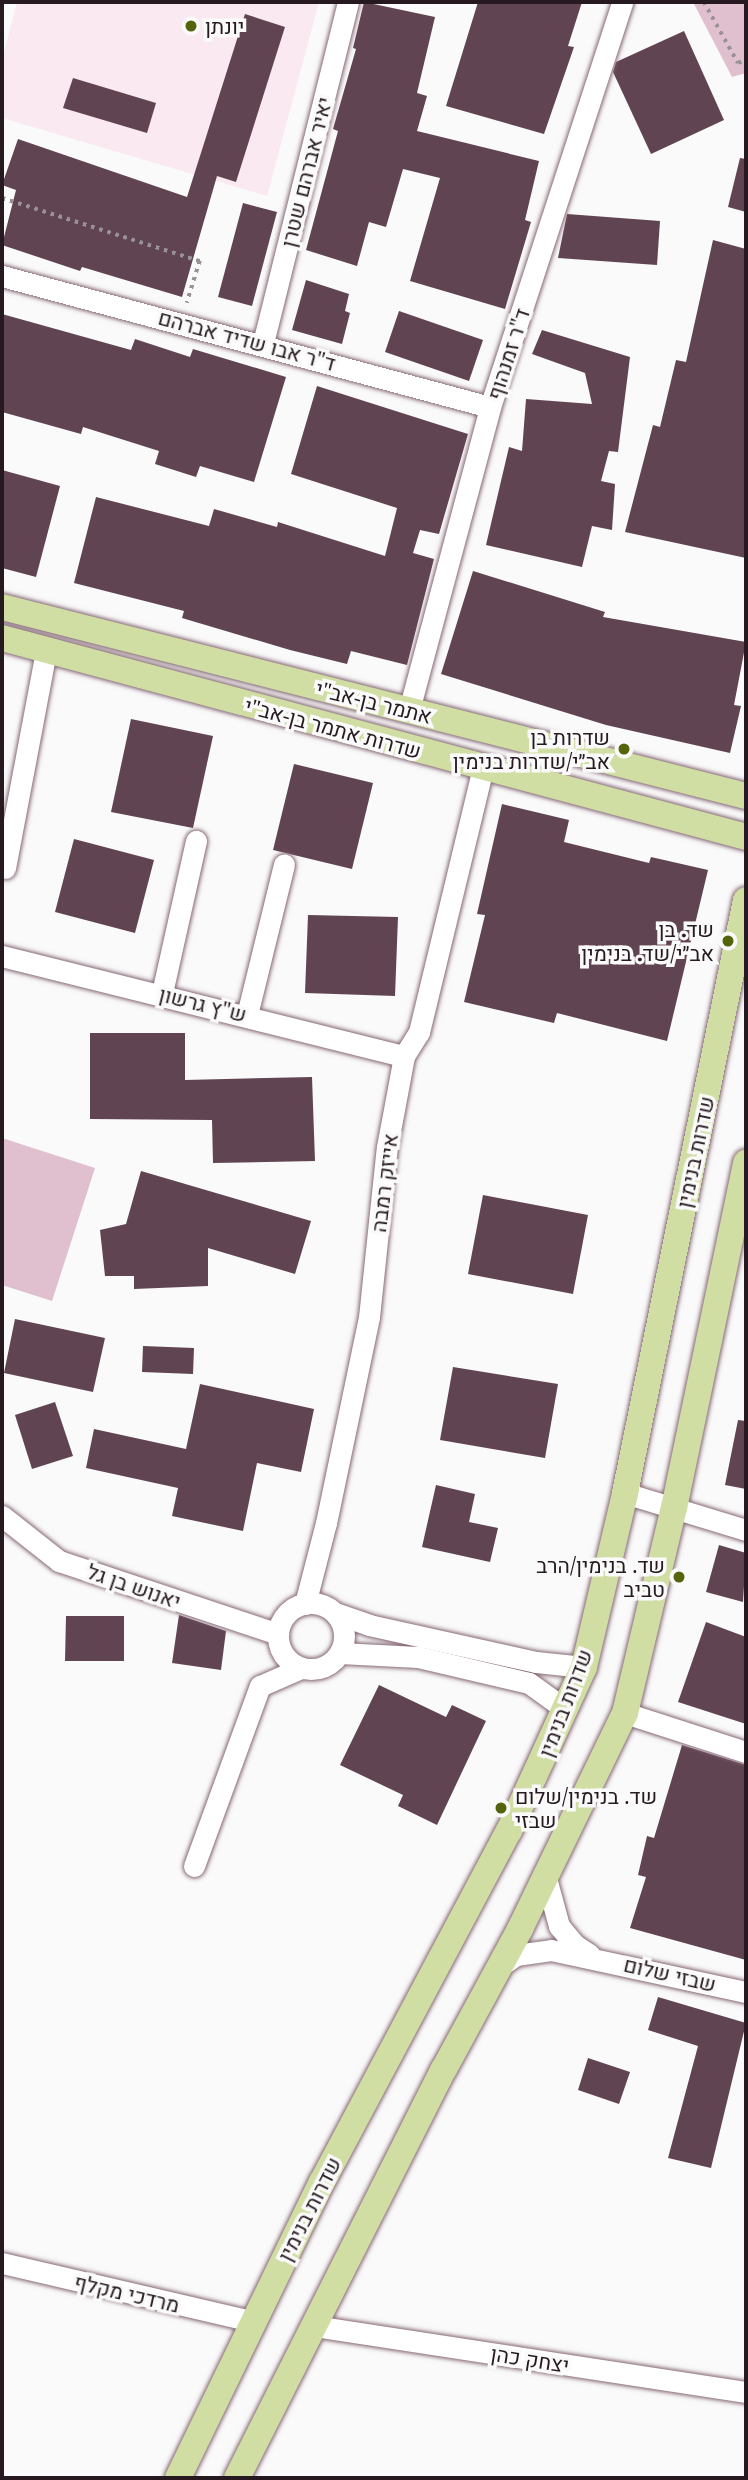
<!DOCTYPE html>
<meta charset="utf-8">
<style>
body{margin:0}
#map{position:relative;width:748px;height:2480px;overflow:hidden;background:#fafafa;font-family:"Noto Serif",Heebo,serif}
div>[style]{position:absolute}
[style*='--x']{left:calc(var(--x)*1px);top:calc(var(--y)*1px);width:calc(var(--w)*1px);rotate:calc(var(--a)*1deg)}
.built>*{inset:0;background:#fae9f0}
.green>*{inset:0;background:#e0c0ce}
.building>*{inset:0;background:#614452}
.path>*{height:3.5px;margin-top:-1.75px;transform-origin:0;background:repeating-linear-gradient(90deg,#989295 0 3.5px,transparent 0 8.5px)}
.roads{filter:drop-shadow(0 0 2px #866876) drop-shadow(0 0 2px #866876)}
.minor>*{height:21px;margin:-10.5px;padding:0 10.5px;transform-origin:10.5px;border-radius:10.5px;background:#fff}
.minor>.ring{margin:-10.5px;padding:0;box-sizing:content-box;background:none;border:21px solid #fff;border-radius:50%}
.major>*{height:26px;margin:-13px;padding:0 13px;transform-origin:13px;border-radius:13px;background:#d0dda3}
.dots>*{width:19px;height:19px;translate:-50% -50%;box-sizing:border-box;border:4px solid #fafafa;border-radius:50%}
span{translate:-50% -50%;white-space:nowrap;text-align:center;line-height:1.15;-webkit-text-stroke:7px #fafafa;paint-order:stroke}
.poi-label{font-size:21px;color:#261a20}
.left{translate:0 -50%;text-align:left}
.right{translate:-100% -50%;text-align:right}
.street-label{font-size:21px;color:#261a20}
.frame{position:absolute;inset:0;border:4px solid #261a20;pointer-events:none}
</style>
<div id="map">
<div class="built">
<div style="clip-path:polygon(17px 2px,319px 2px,267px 196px,2px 118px,2px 60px)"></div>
</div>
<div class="green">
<div style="clip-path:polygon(693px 2px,746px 2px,746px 73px,732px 77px)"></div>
<div style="clip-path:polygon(2px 1138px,95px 1168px,52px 1301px,2px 1285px)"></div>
</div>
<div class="building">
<div style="clip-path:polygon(364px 2px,435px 17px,417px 93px,427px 96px,417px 131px,539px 161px,525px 220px,531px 222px,505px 309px,410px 281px,440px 178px,403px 169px,386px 227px,369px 222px,357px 266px,306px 250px,338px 131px,333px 129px,356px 49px,353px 48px)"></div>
<div style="clip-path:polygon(478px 2px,582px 2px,568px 46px,574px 47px,544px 134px,446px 106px)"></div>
<div style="clip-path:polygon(245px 14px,285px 27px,236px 182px,217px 176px,182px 297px,82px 267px,80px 271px,2px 245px,16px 190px,2px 185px,18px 139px,187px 197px)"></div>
<div style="clip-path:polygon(684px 31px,724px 120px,651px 154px,613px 72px,616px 62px)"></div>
<div style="clip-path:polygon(73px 78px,156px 103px,147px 133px,63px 108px)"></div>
<div style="clip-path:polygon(740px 158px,746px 159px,746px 212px,728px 207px)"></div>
<div style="clip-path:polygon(243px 203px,277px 212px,252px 306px,218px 297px)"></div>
<div style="clip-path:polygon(567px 214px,660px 221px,657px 265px,558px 258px)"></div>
<div style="clip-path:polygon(713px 240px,746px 249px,746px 558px,625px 532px,653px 425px,660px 427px,676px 360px,686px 362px)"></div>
<div style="clip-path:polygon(306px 280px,349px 294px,345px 311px,350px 313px,342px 344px,292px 330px)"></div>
<div style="clip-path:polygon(399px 311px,483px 340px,469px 381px,385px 352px)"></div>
<div style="clip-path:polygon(2px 314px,131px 350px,135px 339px,190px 357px,193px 349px,286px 377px,254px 482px,200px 466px,196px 477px,155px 464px,159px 451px,83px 427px,81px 434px,2px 412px)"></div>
<div style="clip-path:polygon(542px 330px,630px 357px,618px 452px,609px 451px,601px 481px,615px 484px,612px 530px,592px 526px,582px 567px,486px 545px,509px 447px,522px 451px,526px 399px,592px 404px,585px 373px,532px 354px)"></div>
<div style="clip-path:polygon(317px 386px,468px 434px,439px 534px,420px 530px,413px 553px,434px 559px,407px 665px,351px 651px,347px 664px,290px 650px,182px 618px,184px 611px,74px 583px,96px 497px,209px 526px,214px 509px,277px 527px,278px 522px,385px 556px,397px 508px,291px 474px)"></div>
<div style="clip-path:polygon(2px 470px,60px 486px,36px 577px,2px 568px)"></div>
<div style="clip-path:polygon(473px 571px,605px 612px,603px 617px,746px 642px,734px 705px,741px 706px,730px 753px,606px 725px,441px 674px)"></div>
<div style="clip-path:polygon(131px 719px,213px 736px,193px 828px,111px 812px)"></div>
<div style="clip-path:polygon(294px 764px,373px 783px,352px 869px,273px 850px)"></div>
<div style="clip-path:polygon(502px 804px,569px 820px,564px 842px,649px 863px,651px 857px,708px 870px,667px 1041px,557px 1013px,554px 1023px,464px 1002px,485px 915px,477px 914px)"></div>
<div style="clip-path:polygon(74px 839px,154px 860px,135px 933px,55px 912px)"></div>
<div style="clip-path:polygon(308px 915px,398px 917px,395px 996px,305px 993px)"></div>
<div style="clip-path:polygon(90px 1033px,185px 1033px,185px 1080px,312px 1077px,315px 1161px,213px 1163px,212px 1120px,90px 1119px)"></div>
<div style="clip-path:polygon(141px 1171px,311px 1221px,295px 1274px,208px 1248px,208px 1286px,134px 1289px,134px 1276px,105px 1276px,100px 1230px,126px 1224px)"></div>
<div style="clip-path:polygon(483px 1195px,588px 1215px,573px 1294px,468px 1274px)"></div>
<div style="clip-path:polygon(15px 1319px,105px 1338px,93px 1392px,4px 1373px)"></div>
<div style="clip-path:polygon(143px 1346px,194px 1348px,193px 1374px,142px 1372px)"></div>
<div style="clip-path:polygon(453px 1367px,558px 1384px,545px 1458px,440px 1440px)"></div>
<div style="clip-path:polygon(200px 1384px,314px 1409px,301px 1472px,257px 1463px,243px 1531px,172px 1516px,178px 1488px,86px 1468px,94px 1429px,186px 1449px)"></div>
<div style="clip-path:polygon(55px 1402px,73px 1456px,32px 1469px,15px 1415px)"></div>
<div style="clip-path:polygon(738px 1420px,746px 1421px,746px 1489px,725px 1485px)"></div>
<div style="clip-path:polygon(436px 1485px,475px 1494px,469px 1522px,498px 1528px,490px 1562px,422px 1547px)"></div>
<div style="clip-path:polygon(719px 1545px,746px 1553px,743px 1602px,706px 1592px)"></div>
<div style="clip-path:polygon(179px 1615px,226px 1631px,221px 1670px,172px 1663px)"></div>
<div style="clip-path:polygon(66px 1616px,124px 1616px,124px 1661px,65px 1661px)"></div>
<div style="clip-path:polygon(706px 1622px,746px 1637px,746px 1724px,678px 1702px)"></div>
<div style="clip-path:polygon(379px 1685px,446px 1717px,452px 1705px,486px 1721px,437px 1825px,398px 1806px,403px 1795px,340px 1765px)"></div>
<div style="clip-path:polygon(682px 1745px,746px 1765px,746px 1960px,630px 1928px,646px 1877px,638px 1875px,647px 1836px,654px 1838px)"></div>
<div style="clip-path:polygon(658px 1997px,746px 2023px,711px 2168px,668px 2158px,698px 2046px,648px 2030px)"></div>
<div style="clip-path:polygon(588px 2058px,630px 2072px,619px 2104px,578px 2090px)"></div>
</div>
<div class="path">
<div style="--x:704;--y:2;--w:70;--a:60.9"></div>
<div style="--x:738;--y:63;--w:9;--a:-21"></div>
<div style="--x:2;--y:198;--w:208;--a:17.7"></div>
<div style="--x:200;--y:261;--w:44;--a:107.2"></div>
</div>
<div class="roads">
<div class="minor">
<div style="--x:2;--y:276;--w:505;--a:15.03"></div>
<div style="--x:263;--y:343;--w:351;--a:-76"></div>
<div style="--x:409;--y:710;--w:314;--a:-75"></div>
<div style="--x:490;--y:407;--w:426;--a:-71.9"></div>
<div style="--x:5;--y:868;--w:222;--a:-79.3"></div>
<div style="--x:2;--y:956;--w:414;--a:14"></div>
<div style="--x:162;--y:993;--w:156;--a:-77.4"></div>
<div style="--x:247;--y:1015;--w:155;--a:-76.2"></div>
<div style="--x:625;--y:1493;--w:127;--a:17"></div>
<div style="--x:2;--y:1516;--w:73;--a:38.3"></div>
<div style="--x:59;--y:1561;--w:231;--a:18.4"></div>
<div class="ring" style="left:278px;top:1603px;width:45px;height:45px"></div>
<div style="--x:305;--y:1604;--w:84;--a:-75.5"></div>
<div style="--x:326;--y:1523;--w:210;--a:-78.2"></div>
<div style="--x:369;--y:1317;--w:171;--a:-84"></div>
<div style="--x:387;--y:1147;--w:93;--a:-79.4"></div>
<div style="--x:404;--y:1056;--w:28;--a:-58"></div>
<div style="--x:419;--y:1032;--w:272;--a:-76.4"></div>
<div style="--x:335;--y:1613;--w:36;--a:19"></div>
<div style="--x:369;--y:1625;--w:171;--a:12.5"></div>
<div style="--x:536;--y:1662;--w:48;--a:5.9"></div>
<div style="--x:340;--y:1653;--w:78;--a:2.9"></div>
<div style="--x:418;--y:1657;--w:114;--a:13.2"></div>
<div style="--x:529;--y:1683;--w:44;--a:35.8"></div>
<div style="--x:625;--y:1713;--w:127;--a:17.9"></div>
<div style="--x:194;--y:1866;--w:192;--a:-69.9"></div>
<div style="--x:260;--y:1686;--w:45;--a:-23.7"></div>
<div style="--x:546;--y:1878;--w:50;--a:74.8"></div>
<div style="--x:559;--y:1926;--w:25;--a:50"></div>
<div style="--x:575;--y:1945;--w:17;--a:33"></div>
<div style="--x:499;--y:1967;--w:21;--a:-35"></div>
<div style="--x:516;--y:1955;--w:35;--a:-8"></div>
<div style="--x:551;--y:1950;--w:199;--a:12.2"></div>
<div style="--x:2;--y:2263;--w:257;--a:13.1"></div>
<div style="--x:314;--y:2326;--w:437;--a:8.7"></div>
</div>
<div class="major">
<div style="--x:2;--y:607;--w:768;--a:14.25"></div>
<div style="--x:2;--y:638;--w:770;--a:14.97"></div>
<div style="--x:178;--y:2478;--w:329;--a:-64.1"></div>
<div style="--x:322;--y:2182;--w:398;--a:-62"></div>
<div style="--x:509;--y:1831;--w:180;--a:-65.4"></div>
<div style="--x:584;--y:1667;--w:179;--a:-76.7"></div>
<div style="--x:625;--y:1493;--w:605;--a:-78.47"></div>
<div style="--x:237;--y:2478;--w:458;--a:-63.2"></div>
<div style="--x:444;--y:2069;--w:159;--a:-61.5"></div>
<div style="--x:520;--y:1929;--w:240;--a:-64.1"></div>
<div style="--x:625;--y:1713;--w:211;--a:-76.6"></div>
<div style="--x:674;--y:1508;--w:353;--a:-78.2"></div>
</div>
</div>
<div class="dots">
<div style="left:191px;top:26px;background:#54640a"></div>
<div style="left:624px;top:749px;background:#54640a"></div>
<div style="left:728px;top:941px;background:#54640a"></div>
<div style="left:679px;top:1577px;background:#54640a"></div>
<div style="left:501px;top:1808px;background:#54640a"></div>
</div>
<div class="poi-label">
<span class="left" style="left:205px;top:26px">יונתן</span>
<span class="right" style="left:610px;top:749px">שדרות בן<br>אב״י/שדרות בנימין</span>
<span class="right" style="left:714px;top:941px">שד. בן<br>אב״י/שד. בנימין</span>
<span class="right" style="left:665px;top:1577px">שד. בנימין/הרב<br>טביב</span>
<span class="left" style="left:515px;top:1808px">שד. בנימין/שלום<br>שבזי</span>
</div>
<div class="street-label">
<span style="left:306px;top:172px;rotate:-76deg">יאיר אברהם שטרן</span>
<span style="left:247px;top:340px;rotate:15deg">ד"ר אבו שדיד אברהם</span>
<span style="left:508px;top:354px;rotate:-72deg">ד"ר זמנהוף</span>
<span style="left:374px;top:702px;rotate:14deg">אתמר בן-אב"י</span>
<span style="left:333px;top:728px;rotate:15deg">שדרות אתמר בן-אב"י</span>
<span style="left:203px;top:1004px;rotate:14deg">ש"ץ גרשון</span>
<span style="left:695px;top:1152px;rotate:-78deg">שדרות בנימין</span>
<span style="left:384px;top:1183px;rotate:-83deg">אייזק רמבה</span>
<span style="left:134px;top:1586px;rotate:19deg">יאנוש בן גל</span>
<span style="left:565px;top:1703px;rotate:-69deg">שדרות בנימין</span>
<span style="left:670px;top:1974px;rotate:13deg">שבזי שלום</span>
<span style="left:309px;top:2209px;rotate:-63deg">שדרות בנימין</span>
<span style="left:127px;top:2293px;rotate:13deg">מרדכי מקלף</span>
<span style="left:530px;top:2359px;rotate:9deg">יצחק כהן</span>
</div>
<div class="frame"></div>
</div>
